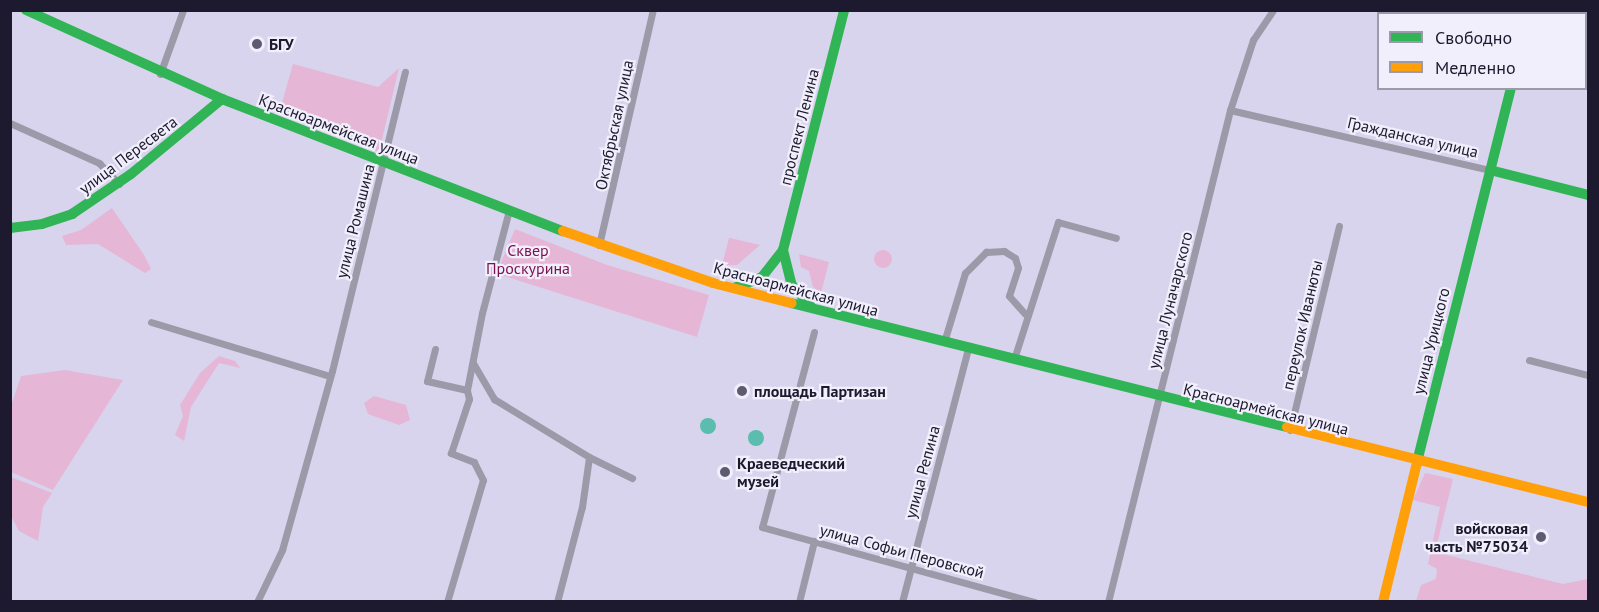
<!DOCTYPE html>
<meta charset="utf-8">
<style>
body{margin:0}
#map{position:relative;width:1599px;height:612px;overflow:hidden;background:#d8d4ee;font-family:"PT Sans",sans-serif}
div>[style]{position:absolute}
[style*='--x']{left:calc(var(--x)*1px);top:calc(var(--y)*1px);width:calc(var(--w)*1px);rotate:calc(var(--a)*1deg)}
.green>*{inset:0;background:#e5b6d6}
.round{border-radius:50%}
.water>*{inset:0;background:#5abdad}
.street>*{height:7px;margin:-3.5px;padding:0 3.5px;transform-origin:3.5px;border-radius:3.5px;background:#9c9aa8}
.fast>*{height:10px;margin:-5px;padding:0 5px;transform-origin:5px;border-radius:5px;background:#30b455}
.slow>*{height:10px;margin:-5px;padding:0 5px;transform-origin:5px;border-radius:5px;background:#ff9f0a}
.dots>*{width:16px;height:16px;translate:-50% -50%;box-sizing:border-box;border:3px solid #f1effc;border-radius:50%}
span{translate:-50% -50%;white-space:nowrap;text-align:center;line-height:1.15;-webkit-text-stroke:4.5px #f1effc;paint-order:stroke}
.poi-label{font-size:16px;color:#1d192e;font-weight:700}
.left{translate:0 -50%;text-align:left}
.right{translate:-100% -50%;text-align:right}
.street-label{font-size:16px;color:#1d192e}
.park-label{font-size:16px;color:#7c114f}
.frame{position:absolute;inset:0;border:12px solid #1d192e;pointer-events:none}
.legend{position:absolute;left:1377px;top:12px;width:210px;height:78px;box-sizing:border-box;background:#f1effc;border:2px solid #9c99aa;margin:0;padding:8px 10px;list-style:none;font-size:18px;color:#1d192e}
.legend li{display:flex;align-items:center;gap:12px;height:30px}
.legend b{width:30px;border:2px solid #9c99aa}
</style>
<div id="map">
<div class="green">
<div style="clip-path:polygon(293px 64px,378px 87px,399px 68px,379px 152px,279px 113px)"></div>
<div style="clip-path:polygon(112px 208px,144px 255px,151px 269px,145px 273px,98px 244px,66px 245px,62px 236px,81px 230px)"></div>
<div style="clip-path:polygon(515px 229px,607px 265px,709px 295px,697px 337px,501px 275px,498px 270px)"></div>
<div style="clip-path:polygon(729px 238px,730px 238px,760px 245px,737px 265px,722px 265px)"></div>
<div class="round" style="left:874px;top:250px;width:18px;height:18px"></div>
<div style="clip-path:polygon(799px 254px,829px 262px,821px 293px,813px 287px,809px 271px,801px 267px)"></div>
<div style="clip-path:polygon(219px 356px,235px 361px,240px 368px,219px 363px,191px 407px,184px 441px,175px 435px,183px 416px,180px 405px,200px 373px)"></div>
<div style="clip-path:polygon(65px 370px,123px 380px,53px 490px,11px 472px,11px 406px,21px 376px)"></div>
<div style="clip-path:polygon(374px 396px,406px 405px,410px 420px,399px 425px,368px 414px,364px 403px)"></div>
<div style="clip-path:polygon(1425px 473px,1453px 479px,1435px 552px,1563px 584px,1588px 579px,1588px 601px,1416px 601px,1421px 585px,1436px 579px,1437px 569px,1428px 564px,1440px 507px,1413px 500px)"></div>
<div style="clip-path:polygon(11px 477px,52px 493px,43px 507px,38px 541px,19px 531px,11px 516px)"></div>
</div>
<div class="water">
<div class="round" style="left:700px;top:418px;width:16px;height:16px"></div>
<div class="round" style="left:748px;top:430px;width:16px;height:16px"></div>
</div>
<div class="street">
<div style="--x:160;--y:74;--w:68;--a:-70.2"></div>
<div style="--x:1230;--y:110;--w:267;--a:13"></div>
<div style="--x:10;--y:123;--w:98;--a:24.2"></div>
<div style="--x:99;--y:163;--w:29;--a:46"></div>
<div style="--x:599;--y:245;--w:241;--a:-77.1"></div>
<div style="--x:151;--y:322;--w:187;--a:16.8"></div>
<div style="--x:814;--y:332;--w:202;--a:104.9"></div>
<div style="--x:762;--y:527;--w:283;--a:15.4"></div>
<div style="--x:944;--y:342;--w:72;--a:-73.1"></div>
<div style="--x:965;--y:273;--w:30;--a:-45"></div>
<div style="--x:986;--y:252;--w:18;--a:-3"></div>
<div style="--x:1004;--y:251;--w:13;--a:32"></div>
<div style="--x:1015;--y:258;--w:10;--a:73"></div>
<div style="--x:1018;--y:268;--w:29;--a:108"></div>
<div style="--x:1009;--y:296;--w:24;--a:48"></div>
<div style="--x:435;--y:349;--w:33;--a:104"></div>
<div style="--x:427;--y:381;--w:41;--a:12.7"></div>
<div style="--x:1014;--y:359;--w:144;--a:-72.2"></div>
<div style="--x:1058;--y:222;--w:60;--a:15.4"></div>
<div style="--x:1529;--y:360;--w:61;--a:14.3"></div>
<div style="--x:473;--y:363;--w:42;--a:59.7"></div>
<div style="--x:494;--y:399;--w:111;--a:31.4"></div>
<div style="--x:589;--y:457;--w:48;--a:26"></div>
<div style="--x:1290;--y:430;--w:210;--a:-76.5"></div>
<div style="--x:257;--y:602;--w:58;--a:-64.3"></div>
<div style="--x:282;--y:550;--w:186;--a:-74.4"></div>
<div style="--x:332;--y:371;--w:308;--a:-76.3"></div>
<div style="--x:447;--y:602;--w:127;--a:-73.6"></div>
<div style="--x:483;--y:480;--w:20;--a:-117"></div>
<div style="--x:474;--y:462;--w:25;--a:-159"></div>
<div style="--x:451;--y:453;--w:57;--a:-71.6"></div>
<div style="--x:469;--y:399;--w:9;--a:-103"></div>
<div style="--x:467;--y:390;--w:78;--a:-79"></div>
<div style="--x:482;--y:313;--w:106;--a:-75.3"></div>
<div style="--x:557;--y:602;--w:98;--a:-75.3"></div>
<div style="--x:582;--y:507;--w:50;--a:-82"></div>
<div style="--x:799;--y:602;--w:63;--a:-76.2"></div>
<div style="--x:902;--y:602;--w:262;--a:-75.4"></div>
<div style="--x:1108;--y:602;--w:507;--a:-76.07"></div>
<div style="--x:1230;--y:110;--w:74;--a:-71.8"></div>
<div style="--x:1253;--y:40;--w:36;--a:-56"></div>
</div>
<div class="fast">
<div style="--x:26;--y:10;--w:215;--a:24.4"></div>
<div style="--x:222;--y:99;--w:366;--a:21.2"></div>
<div style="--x:1528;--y:10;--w:4;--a:90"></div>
<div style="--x:1490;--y:170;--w:101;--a:14.3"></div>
<div style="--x:10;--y:228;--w:32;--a:-7"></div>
<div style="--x:42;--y:224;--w:32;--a:-18"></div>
<div style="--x:72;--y:214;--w:71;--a:-34.1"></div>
<div style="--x:131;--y:174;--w:118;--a:-39.5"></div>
<div style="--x:783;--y:250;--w:36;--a:76"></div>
<div style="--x:792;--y:285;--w:29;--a:49"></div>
<div style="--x:734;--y:288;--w:30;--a:-21"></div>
<div style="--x:762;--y:277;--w:34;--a:-52"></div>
<div style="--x:783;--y:250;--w:248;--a:-75.7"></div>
<div style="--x:791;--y:303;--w:511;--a:14.04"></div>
<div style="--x:1417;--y:462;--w:386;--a:-75.9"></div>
</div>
<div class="slow">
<div style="--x:563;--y:231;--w:159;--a:19.1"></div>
<div style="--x:713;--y:283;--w:81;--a:14.4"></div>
<div style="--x:1287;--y:427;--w:310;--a:14"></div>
<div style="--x:1383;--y:602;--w:144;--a:-76.3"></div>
</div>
<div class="dots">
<div style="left:257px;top:44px;background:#5e5a71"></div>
<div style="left:742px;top:391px;background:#5e5a71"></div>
<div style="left:725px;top:472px;background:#5e5a71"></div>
<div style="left:1541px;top:537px;background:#5e5a71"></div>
</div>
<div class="poi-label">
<span class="left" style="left:269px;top:44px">БГУ</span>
<span class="left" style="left:754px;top:391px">площадь Партизан</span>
<span class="left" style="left:737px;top:472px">Краеведческий<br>музей</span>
<span class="right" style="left:1528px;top:537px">войсковая<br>часть №75034</span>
</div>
<div class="street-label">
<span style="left:614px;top:125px;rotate:-78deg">Октябрьская улица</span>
<span style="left:799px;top:127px;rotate:-76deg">проспект Ленина</span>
<span style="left:339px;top:129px;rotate:21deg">Красноармейская улица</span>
<span style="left:1413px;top:137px;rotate:13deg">Гражданская улица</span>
<span style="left:128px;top:155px;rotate:-37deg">улица Пересвета</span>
<span style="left:355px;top:221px;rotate:-76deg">улица Ромашина</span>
<span style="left:796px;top:289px;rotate:15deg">Красноармейская улица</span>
<span style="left:1170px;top:300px;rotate:-76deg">улица Луначарского</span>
<span style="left:1302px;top:325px;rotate:-77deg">переулок Иванюты</span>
<span style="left:1431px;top:341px;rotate:-76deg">улица Урицкого</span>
<span style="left:1266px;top:409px;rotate:14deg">Красноармейская улица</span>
<span style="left:922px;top:472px;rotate:-75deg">улица Репина</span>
<span style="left:902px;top:551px;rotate:15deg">улица Софьи Перовской</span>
</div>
<div class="park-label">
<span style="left:528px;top:259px">Сквер<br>Проскурина</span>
</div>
<div class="frame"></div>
<ul class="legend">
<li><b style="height:8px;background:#30b455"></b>Свободно</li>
<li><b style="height:8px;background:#ff9f0a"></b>Медленно</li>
</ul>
</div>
